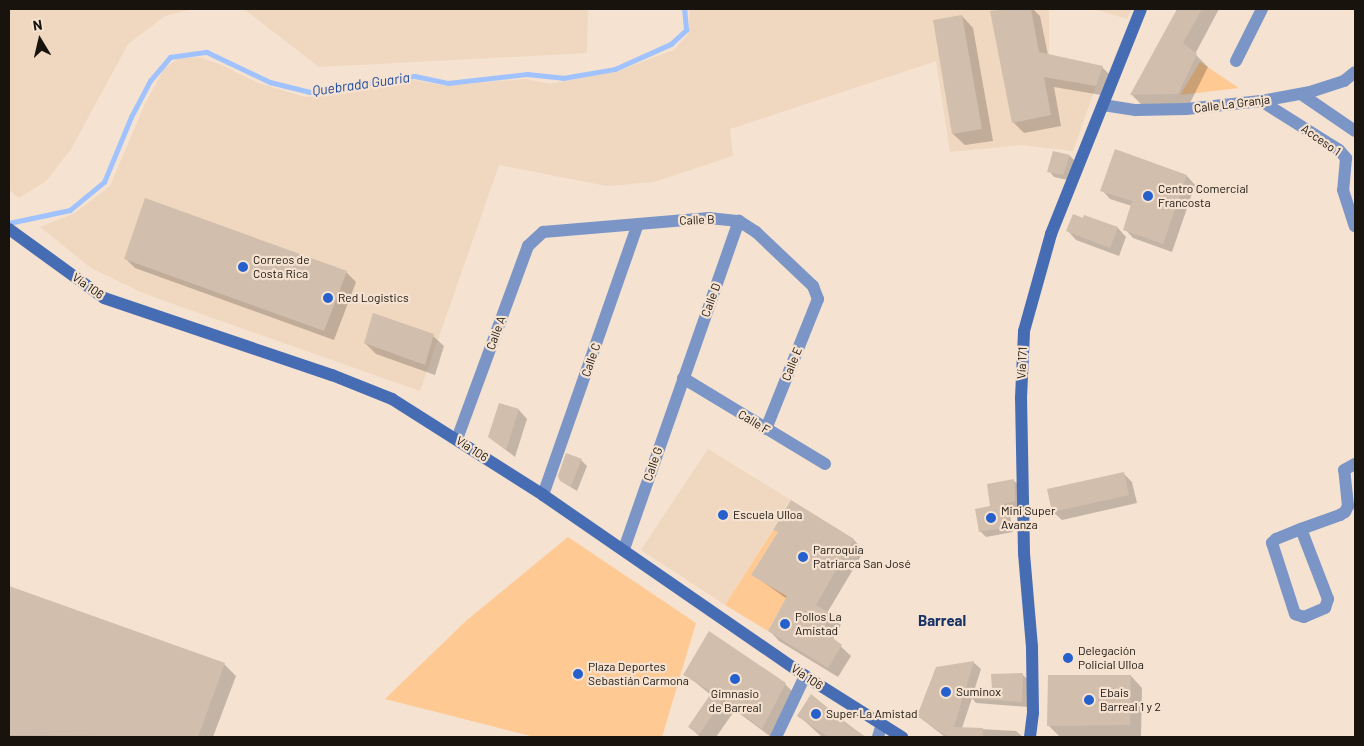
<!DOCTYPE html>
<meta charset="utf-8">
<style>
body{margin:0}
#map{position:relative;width:1364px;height:746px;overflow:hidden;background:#f5e2d0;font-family:Barlow,sans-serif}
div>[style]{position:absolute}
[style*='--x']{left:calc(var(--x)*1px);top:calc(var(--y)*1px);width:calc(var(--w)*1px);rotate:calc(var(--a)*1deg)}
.built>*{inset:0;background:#f0d7bf}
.green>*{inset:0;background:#fec993}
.shadow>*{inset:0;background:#0003}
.stream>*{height:4.5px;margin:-2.25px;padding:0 2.25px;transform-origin:2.25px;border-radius:2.25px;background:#a0c2fe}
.building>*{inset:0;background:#d1bead}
.minor>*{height:12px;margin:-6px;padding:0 6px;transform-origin:6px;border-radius:6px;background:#7a95c6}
.secondary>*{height:12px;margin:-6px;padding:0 6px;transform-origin:6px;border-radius:6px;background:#466cb3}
.dots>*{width:14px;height:14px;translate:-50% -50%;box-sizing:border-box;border:2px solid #f5e2d0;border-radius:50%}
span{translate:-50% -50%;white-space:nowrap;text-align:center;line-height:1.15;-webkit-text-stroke:4.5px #f5e2d0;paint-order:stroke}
.street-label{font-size:12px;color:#19130d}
.poi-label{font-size:12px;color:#19130d}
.left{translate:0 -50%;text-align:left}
.water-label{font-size:14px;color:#1c499d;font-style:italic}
.quarter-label{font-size:15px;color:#153166;font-weight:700}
.frame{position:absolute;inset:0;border:10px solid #19130d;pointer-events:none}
.north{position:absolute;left:15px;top:15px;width:50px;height:50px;-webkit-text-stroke:4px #f5e2d0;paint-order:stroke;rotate:351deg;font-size:14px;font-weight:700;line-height:20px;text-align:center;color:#19130d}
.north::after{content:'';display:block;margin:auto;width:18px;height:22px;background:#19130d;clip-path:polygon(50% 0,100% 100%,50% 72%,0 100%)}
</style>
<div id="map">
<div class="built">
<div style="clip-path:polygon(9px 9px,192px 9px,165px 16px,128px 44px,71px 149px,46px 181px,19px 198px,9px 190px)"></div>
<div style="clip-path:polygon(244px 9px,588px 9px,587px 53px,319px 67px)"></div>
<div style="clip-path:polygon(690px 9px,1049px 9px,1049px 77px,1096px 86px,1073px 151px,1022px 145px,950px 152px,936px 61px,730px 129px,733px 156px,654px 182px,607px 186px,499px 165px,420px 391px,145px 294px,91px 268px,40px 227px,75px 213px,110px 186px,145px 104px,164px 69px,177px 59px,198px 57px,219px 64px,258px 83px,305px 97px,344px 94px,409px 79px,444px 86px,526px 79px,550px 84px,621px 70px,674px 50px,688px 34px)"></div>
<div style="clip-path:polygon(1094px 9px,1132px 9px,1127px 19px)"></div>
<div style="clip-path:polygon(708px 449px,791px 500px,725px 605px,641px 550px)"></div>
</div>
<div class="green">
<div style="clip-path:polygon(1200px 62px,1239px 88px,1180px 95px)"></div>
<div style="clip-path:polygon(773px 530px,778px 532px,751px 575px,787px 596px,768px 631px,725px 605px)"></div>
<div style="clip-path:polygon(568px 537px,696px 623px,662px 737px,535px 737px,385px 699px,467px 620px)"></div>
</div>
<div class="shadow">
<div style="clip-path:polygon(1011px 9px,1033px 9px,1040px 16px,1048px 55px,1102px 67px,1113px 78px,1107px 96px,1054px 87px,1061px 126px,1024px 133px,1013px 122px,992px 12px)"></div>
<div style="clip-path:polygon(1178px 9px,1219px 9px,1195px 54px,1208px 67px,1189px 105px,1143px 106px,1132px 95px)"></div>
<div style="clip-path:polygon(962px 16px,973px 28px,993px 141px,965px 145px,953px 134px)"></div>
<div style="clip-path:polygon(1116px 151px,1187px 176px,1195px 185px,1172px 252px,1133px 238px,1125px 229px,1132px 206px,1110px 199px,1102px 190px)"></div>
<div style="clip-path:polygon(1070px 156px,1075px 161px,1068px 180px,1054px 177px,1049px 171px)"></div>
<div style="clip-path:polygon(1085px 216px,1118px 228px,1126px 237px,1119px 256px,1076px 240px,1068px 231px)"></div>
<div style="clip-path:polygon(125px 258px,346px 272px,356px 282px,334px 340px,135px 268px)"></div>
<div style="clip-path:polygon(433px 336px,444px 346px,435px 375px,376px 354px,365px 343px)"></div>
<div style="clip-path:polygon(500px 404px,519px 410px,527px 419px,515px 457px,489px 437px)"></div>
<div style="clip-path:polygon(581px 460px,587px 466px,577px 491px,561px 481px)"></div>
<div style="clip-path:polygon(1124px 474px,1132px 482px,1137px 503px,1062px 520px,1053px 512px)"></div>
<div style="clip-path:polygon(1014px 481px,1020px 486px,1020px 507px,1009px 509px,1013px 532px,986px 537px,980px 531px,991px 507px)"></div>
<div style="clip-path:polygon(792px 502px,854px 540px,864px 551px,827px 613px,841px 625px,833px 639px,851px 656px,838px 677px,779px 641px,769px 630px,787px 599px,753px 575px,779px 533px,775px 529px)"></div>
<div style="clip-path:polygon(9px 588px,224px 664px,236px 676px,213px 737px,9px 737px)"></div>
<div style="clip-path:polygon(709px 633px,785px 684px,797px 696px,771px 737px,735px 710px,716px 737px,700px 737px,690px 727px,711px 695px,685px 674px)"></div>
<div style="clip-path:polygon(973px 662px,981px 669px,974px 691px,993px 691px,1022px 674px,1028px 680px,1028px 707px,976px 703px,972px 698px,962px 728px,1016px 731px,1023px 737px,945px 737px,918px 716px)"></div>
<div style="clip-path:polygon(1131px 676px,1142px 688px,1141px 736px,1060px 737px,1049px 726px)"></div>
<div style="clip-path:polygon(811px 696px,865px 737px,822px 737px,798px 715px)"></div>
</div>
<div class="stream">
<div style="--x:9;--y:223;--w:62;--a:-12"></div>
<div style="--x:70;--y:210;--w:44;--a:-39.5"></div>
<div style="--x:104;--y:182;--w:70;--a:-67.4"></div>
<div style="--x:131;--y:117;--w:41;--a:-62.2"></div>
<div style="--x:150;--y:81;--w:31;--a:-50"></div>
<div style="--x:170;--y:57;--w:37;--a:-8"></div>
<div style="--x:207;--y:52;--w:70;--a:25.5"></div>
<div style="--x:270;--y:82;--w:41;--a:14"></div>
<div style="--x:310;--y:92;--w:106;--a:-8.7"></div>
<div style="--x:415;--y:76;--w:34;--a:12"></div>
<div style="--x:448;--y:83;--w:80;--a:-6.5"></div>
<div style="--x:527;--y:74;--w:36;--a:6"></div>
<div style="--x:563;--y:78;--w:53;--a:-9.8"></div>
<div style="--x:615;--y:69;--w:61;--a:-24.1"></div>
<div style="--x:671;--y:44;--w:21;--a:-43"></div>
<div style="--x:686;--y:30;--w:21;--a:-95"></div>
</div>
<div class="building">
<div style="clip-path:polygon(1004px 9px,1031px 9px,1039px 52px,1103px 66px,1096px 86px,1044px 77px,1051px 115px,1012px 123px,990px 11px)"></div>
<div style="clip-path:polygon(1177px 9px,1202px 9px,1183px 43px,1197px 54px,1178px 94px,1130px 95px)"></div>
<div style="clip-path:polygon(962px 15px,982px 129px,952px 134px,933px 20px)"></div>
<div style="clip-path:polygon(1115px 149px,1187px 175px,1163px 244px,1123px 230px,1132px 201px,1100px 191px)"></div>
<div style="clip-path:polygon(1053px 151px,1070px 155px,1063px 175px,1047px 172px)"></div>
<div style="clip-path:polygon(145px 198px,347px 271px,324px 331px,124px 259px)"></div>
<div style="clip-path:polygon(1073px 214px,1083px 218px,1084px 215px,1118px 227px,1110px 248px,1066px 231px)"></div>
<div style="clip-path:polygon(373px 313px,434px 334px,425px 365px,364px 343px)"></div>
<div style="clip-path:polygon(499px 403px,519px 409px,506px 450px,488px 437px)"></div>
<div style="clip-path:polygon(566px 453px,582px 459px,571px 486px,560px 481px,558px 476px)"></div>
<div style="clip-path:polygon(1124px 472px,1129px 495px,1052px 512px,1047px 489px)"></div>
<div style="clip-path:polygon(1014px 479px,1015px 501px,1004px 504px,1008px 527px,979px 532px,975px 509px,990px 506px,987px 484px)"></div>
<div style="clip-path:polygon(791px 500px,854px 539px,816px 605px,832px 614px,822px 630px,842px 645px,828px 668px,768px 631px,787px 596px,751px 575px,778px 532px,773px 530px)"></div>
<div style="clip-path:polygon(9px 586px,225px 663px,198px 737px,9px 735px)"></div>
<div style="clip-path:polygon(709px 631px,786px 683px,762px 729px,723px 699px,699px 735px,688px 727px,712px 692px,683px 675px)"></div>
<div style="clip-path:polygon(974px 661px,954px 727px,983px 728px,983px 737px,948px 737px,917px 716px,936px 667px)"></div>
<div style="clip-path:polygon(1023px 673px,1022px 702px,969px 698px,970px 690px,992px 690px,991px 674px)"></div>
<div style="clip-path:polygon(1048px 675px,1131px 675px,1130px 725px,1047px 726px)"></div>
<div style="clip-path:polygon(811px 694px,852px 728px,866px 737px,828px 737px,797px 716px)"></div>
</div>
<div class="minor">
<div style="--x:1236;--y:61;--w:58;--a:-63.4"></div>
<div style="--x:1301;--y:94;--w:65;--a:34.4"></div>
<div style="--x:1261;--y:101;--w:92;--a:32.1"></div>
<div style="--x:1339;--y:150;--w:11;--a:49"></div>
<div style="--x:1346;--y:158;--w:32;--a:95"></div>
<div style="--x:1343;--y:190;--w:38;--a:72"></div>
<div style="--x:1103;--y:105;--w:33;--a:9"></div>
<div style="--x:1136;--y:110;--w:50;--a:-1.1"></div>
<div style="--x:1186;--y:109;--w:75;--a:-6.1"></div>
<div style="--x:1261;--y:101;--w:50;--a:-10.4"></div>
<div style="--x:1310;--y:92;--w:36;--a:-18"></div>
<div style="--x:1344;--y:81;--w:14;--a:-39"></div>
<div style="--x:683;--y:378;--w:166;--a:31.2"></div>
<div style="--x:457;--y:439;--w:206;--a:-69.8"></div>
<div style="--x:528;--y:246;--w:21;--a:-43"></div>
<div style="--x:543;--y:232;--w:167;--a:-4.8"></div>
<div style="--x:709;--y:218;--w:30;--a:6"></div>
<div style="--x:739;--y:221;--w:20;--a:33"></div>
<div style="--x:756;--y:232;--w:79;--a:43.5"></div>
<div style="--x:813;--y:286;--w:14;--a:69"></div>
<div style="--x:818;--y:299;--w:140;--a:111.8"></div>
<div style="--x:543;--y:495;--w:287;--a:-70.7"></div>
<div style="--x:1301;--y:529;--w:75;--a:68.9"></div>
<div style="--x:1328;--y:599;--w:9;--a:108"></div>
<div style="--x:1325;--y:608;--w:23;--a:157"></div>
<div style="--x:1304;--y:617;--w:9;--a:-162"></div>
<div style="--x:1295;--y:614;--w:75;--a:-107.9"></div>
<div style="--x:1272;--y:543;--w:6;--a:-45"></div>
<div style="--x:1276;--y:539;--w:27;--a:-22"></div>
<div style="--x:1301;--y:529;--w:41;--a:-19.7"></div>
<div style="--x:1340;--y:515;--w:6;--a:-31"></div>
<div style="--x:1345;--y:512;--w:7;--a:-63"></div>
<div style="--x:1348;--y:506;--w:36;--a:-96"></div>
<div style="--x:1344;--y:470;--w:13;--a:-29"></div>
<div style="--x:624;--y:549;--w:348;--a:-70.7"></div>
<div style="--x:776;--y:737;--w:68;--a:-64.6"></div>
<div style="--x:878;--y:737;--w:14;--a:-73"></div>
</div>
<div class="secondary">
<div style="--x:9;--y:229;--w:117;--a:36"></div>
<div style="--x:104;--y:298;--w:241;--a:18.7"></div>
<div style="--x:332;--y:375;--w:65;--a:21.8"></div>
<div style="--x:392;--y:399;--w:179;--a:32.4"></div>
<div style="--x:543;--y:495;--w:318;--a:34.6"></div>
<div style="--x:805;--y:676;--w:115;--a:32.2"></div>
<div style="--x:1030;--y:737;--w:24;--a:-83"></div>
<div style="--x:1033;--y:713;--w:66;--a:-90.9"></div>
<div style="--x:1032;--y:647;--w:94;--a:-94.9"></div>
<div style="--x:1024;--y:553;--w:155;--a:-91.1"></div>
<div style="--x:1021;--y:398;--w:67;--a:-87.4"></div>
<div style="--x:1024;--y:331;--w:101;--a:-74.4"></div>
<div style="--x:1051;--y:234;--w:242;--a:-68.2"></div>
</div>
<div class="dots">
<div style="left:1148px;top:196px;background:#2660cd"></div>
<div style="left:243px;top:267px;background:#2660cd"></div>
<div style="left:328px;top:298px;background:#2660cd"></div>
<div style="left:723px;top:515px;background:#2660cd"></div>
<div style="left:991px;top:518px;background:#2660cd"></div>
<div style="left:803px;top:557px;background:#2660cd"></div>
<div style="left:785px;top:624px;background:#2660cd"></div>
<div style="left:1068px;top:658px;background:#2660cd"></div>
<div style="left:578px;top:674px;background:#2660cd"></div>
<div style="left:735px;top:679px;background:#2660cd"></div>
<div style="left:946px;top:692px;background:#2660cd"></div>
<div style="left:1089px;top:700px;background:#2660cd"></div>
<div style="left:816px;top:714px;background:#2660cd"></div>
</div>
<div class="street-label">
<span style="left:1232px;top:104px;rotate:-7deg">Calle La Granja</span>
<span style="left:1321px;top:140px;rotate:35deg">Acceso 1</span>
<span style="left:697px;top:220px;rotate:-2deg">Calle B</span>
<span style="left:88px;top:286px;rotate:35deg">Vía 106</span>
<span style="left:711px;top:300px;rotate:-70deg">Calle D</span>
<span style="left:496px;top:333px;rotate:-70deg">Calle A</span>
<span style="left:591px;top:360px;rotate:-71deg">Calle C</span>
<span style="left:1022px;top:363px;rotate:-87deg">Vía 171</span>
<span style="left:792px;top:364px;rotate:-68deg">Calle E</span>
<span style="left:754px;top:422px;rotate:31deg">Calle F</span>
<span style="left:472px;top:449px;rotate:33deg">Vía 106</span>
<span style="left:653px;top:464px;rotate:-71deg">Calle G</span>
<span style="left:807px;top:677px;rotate:34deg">Vía 106</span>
</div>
<div class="poi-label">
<span class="left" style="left:1158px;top:196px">Centro Comercial<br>Francosta</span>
<span class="left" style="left:253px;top:267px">Correos de<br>Costa Rica</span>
<span class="left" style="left:338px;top:298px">Red Logistics</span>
<span class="left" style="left:1001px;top:518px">Mini Super<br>Avanza</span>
<span class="left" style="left:733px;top:515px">Escuela Ulloa</span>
<span class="left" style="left:813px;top:557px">Parroquia<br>Patriarca San José</span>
<span class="left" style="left:795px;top:624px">Pollos La<br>Amistad</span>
<span class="left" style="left:1078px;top:658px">Delegación<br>Policial Ulloa</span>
<span class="left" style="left:588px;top:674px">Plaza Deportes<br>Sebastián Carmona</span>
<span class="left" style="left:956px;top:692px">Suminox</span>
<span class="left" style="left:1100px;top:700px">Ebais<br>Barreal 1 y 2</span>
<span style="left:735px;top:701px">Gimnasio<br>de Barreal</span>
<span class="left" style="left:826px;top:714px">Super La Amistad</span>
</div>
<div class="water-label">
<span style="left:361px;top:84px;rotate:-8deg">Quebrada Guaria</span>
</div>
<div class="quarter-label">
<span style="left:942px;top:621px">Barreal</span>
</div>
<div class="frame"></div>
<div class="north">N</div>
</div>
